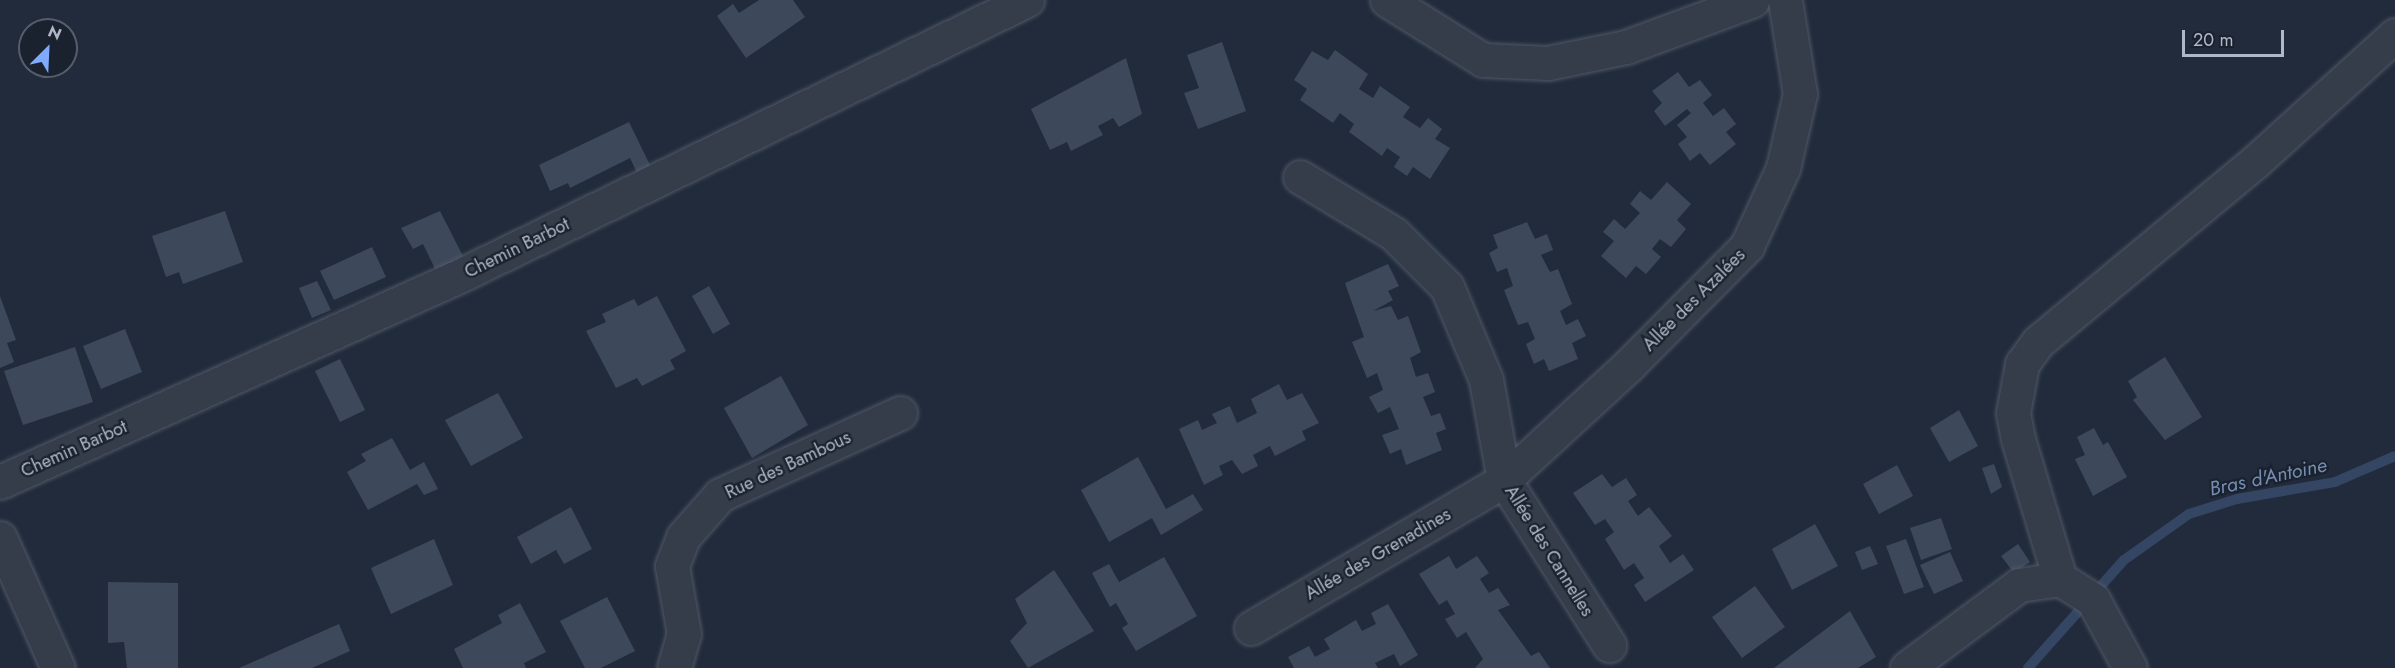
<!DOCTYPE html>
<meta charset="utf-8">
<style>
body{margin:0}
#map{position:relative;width:2395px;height:668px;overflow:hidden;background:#212b3b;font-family:Jost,sans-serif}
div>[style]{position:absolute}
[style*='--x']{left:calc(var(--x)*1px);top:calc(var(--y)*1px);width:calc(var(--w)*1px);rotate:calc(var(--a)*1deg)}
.stream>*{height:10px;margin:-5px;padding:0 5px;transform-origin:5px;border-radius:5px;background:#344663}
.building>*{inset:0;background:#3d495b}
.roads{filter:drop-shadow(0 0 2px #505866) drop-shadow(0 0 2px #505866)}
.minor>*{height:33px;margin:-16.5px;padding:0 16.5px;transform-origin:16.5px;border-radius:16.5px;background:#353d4b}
span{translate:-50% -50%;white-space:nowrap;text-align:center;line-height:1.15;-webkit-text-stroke:4.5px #1a2230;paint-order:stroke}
.street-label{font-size:18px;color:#b0b8c7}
.water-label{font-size:20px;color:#768db1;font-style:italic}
.north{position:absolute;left:18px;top:18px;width:60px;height:60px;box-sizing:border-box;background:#1a2230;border:2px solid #565e6c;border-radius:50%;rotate:24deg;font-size:16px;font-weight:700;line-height:24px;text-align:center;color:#b0b8c7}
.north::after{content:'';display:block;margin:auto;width:21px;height:27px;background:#80abfc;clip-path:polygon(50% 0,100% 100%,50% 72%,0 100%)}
.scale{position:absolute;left:2182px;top:30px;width:102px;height:27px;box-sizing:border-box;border:3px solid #b0b8c7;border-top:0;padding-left:8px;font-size:18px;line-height:21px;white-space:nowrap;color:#b0b8c7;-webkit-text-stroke:4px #1a2230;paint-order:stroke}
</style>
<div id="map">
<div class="stream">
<div style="--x:2028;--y:668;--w:144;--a:-48.4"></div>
<div style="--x:2124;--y:560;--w:80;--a:-35.3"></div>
<div style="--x:2189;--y:514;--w:50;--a:-17.4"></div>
<div style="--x:2237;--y:499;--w:99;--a:-9.8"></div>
<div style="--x:2335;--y:482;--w:65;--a:-23.4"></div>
</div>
<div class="building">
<div style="clip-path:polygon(759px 0,793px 0,805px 17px,746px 58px,717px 16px,733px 4px,739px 13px)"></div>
<div style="clip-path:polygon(1222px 42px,1246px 111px,1198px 129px,1184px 93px,1199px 88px,1187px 55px)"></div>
<div style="clip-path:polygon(1335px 50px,1368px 74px,1359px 89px,1373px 98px,1380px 86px,1410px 107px,1403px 117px,1420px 128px,1428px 118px,1442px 129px,1435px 139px,1450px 148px,1430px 179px,1413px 167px,1407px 176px,1394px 167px,1400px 157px,1387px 148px,1382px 156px,1349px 132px,1354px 124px,1340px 113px,1333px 123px,1300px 100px,1307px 89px,1294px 80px,1312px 51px,1328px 60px)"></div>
<div style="clip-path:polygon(1126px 58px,1142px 114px,1119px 127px,1113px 118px,1098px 126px,1103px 135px,1071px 151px,1067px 142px,1050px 150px,1031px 109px)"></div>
<div style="clip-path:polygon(1678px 72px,1689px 87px,1700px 80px,1712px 95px,1703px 103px,1713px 116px,1724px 108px,1736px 124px,1726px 132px,1736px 144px,1710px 165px,1700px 153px,1690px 161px,1678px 144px,1687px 137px,1677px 125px,1691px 113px,1687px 109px,1665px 126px,1654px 111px,1662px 103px,1652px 91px)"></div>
<div style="clip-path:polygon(629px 122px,651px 167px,637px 173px,630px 158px,570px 188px,568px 183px,550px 191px,539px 165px)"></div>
<div style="clip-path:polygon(1667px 182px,1691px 204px,1677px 220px,1686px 229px,1671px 247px,1660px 239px,1652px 249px,1661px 257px,1646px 274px,1636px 266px,1626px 278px,1601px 256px,1614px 241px,1603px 232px,1614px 219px,1625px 229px,1640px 213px,1630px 204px,1640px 191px,1651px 200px)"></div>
<div style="clip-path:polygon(225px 211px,243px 262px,183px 284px,179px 272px,166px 277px,152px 236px)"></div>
<div style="clip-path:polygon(440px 211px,467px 264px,439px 277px,423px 244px,413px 249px,401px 228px)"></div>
<div style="clip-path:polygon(1527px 222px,1535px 239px,1547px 234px,1553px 250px,1541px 255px,1550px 272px,1558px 269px,1572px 304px,1560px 311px,1566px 325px,1578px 319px,1586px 336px,1572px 343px,1578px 359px,1549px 371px,1544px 359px,1534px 364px,1526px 344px,1535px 339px,1528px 322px,1518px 325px,1504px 290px,1513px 286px,1507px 268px,1497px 272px,1489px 253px,1498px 248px,1493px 235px)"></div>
<div style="clip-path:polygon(372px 247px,386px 277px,334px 300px,320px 271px)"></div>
<div style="clip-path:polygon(1388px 264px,1399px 286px,1388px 291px,1393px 300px,1373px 311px,1391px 306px,1398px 320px,1408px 316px,1421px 352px,1410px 358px,1416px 377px,1428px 373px,1435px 392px,1423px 397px,1431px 416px,1440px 413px,1446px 429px,1436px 433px,1442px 450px,1406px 465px,1401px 449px,1390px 454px,1382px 435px,1399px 429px,1390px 407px,1378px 413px,1369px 397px,1383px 390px,1377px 373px,1367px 378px,1352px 342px,1364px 337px,1345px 283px)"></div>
<div style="clip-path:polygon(317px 281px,331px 310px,312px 318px,299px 288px)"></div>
<div style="clip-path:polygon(709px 286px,730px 324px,713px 334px,692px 296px)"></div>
<div style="clip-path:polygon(0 296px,16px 340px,7px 343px,14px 362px,0 368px)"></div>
<div style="clip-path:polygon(657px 296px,686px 351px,670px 360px,675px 369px,642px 386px,637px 378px,616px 388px,586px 331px,606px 322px,602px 314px,634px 299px,638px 306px)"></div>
<div style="clip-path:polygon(125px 329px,142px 372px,101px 389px,83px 346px)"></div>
<div style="clip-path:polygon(75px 347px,93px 402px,23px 425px,4px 371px)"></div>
<div style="clip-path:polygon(2165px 357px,2202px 417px,2165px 440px,2133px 400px,2137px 397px,2128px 381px)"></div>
<div style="clip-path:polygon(340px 359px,365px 410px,340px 422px,315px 371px)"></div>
<div style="clip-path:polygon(781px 376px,808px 425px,752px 458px,724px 408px)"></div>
<div style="clip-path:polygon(1279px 384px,1287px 400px,1302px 393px,1319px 423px,1302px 431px,1306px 440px,1275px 456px,1270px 446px,1253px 455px,1258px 466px,1242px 474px,1232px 460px,1219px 466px,1223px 475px,1204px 485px,1179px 429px,1198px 420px,1202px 430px,1217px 423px,1212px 414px,1230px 406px,1237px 423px,1257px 413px,1251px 399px)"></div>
<div style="clip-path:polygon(498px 393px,523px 438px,471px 466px,445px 420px)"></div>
<div style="clip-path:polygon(1959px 410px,1978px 446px,1949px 462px,1930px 428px)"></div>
<div style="clip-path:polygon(2094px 428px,2103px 445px,2108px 442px,2127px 477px,2093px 496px,2075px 459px,2085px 455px,2077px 437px)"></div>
<div style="clip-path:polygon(392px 438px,410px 470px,424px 462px,438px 489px,424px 495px,417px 484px,368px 510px,347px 472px,366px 461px,361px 454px)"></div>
<div style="clip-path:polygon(1138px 457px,1166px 509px,1193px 494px,1203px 510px,1161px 535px,1152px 518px,1109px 542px,1081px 490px)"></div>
<div style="clip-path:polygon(1994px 464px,2002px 487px,1991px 494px,1982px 468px)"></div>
<div style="clip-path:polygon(1897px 465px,1913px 496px,1879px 514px,1863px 484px)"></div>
<div style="clip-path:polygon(1602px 474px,1612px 487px,1626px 478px,1637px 495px,1628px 501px,1638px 516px,1649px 507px,1672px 536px,1659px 546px,1670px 563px,1683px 554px,1694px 570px,1645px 602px,1634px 585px,1644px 578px,1634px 563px,1624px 570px,1605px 539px,1614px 532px,1605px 519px,1595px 525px,1573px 493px)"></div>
<div style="clip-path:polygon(571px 507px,592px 549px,564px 564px,556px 550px,531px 564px,517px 537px)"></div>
<div style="clip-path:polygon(1941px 518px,1952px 549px,1921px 560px,1910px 528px)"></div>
<div style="clip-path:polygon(1815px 524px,1838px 566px,1792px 590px,1772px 549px)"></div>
<div style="clip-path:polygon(434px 539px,453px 585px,391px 614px,371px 568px)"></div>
<div style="clip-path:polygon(1906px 539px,1924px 587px,1904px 594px,1886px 546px)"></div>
<div style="clip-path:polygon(2018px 544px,2030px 562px,2014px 573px,2001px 556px)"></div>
<div style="clip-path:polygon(1870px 546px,1878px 564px,1862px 570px,1855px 552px)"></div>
<div style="clip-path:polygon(1950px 552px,1963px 581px,1934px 594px,1920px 565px)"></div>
<div style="clip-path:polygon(1449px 556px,1456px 569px,1477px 556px,1489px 573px,1480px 579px,1489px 593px,1498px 588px,1510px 605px,1498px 610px,1531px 656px,1539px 652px,1550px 668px,1475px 668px,1483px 659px,1476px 648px,1466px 632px,1457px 638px,1445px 619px,1455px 614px,1447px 600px,1439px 605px,1419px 574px)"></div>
<div style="clip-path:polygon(1164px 557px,1197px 616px,1136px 651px,1122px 628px,1128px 624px,1116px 603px,1110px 607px,1092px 573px,1109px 564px,1119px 582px)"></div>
<div style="clip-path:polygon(1054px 570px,1094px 631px,1028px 668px,1010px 641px,1027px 623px,1015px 599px)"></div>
<div style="clip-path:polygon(108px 582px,178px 583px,178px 668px,127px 668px,124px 642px,108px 643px)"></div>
<div style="clip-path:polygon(1755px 586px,1785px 627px,1742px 658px,1712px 617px)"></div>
<div style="clip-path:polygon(607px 597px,635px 651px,601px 668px,585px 668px,560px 621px)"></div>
<div style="clip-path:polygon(520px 603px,546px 652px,524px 663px,526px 668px,463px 668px,454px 649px,502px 623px,498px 615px)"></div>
<div style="clip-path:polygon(1388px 604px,1418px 655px,1400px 666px,1394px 654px,1375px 663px,1378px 668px,1294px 668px,1288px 657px,1309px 646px,1315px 657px,1330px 649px,1324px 639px,1356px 620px,1362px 631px,1376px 624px,1371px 613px)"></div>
<div style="clip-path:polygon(1850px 611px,1876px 657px,1858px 668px,1774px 668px)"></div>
<div style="clip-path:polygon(339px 624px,350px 651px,312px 668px,239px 668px)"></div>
</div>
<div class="roads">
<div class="minor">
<div style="--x:1387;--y:0;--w:113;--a:32"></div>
<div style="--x:1483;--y:60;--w:65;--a:2.6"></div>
<div style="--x:1548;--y:63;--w:80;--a:-11.6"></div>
<div style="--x:1626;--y:47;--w:135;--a:-20.3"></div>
<div style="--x:1300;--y:177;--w:110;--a:31.2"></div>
<div style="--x:1394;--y:234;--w:75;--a:45"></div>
<div style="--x:1447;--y:287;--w:101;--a:67.2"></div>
<div style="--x:1486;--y:380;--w:102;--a:79.8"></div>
<div style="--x:1504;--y:480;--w:196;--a:57.5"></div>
<div style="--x:0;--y:482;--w:501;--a:-24.16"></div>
<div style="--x:457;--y:277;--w:634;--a:-25.92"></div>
<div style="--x:0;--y:538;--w:142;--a:66"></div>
<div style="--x:2060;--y:579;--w:146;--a:-106.7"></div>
<div style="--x:2018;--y:439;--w:26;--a:-101"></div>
<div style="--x:2013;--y:413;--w:50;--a:-79.6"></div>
<div style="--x:2022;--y:364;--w:27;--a:-54"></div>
<div style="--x:2038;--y:342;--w:282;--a:-39.7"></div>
<div style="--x:2255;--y:162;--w:189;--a:-42.2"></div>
<div style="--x:1251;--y:628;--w:293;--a:-30.3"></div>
<div style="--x:1504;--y:480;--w:168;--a:-42.6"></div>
<div style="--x:1628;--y:366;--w:169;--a:-45.2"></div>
<div style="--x:1747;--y:246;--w:86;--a:-65.2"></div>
<div style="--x:1783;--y:168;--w:76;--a:-77.1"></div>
<div style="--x:1800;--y:94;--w:95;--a:-99.1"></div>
<div style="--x:674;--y:668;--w:35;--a:-74"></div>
<div style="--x:684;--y:634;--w:69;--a:-100"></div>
<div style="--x:672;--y:566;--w:31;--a:-69"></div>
<div style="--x:683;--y:537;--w:56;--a:-48.6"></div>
<div style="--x:720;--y:495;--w:198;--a:-24.5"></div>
<div style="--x:1907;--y:668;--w:139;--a:-36.5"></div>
<div style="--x:2019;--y:585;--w:41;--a:-8.3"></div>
<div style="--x:2060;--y:579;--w:39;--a:32"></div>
<div style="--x:2093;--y:600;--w:77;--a:61.4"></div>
</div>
</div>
<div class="street-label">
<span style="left:517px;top:248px;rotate:-26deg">Chemin Barbot</span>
<span style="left:1694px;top:300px;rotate:-45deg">Allée des Azalées</span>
<span style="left:74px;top:449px;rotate:-24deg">Chemin Barbot</span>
<span style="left:788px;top:465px;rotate:-25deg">Rue des Bambous</span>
<span style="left:1549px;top:551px;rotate:58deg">Allée des Cannelles</span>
<span style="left:1378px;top:554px;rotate:-30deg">Allée des Grenadines</span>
</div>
<div class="water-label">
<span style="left:2268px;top:477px;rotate:-12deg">Bras d'Antoine</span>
</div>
<div class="north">N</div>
<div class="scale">20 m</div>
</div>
